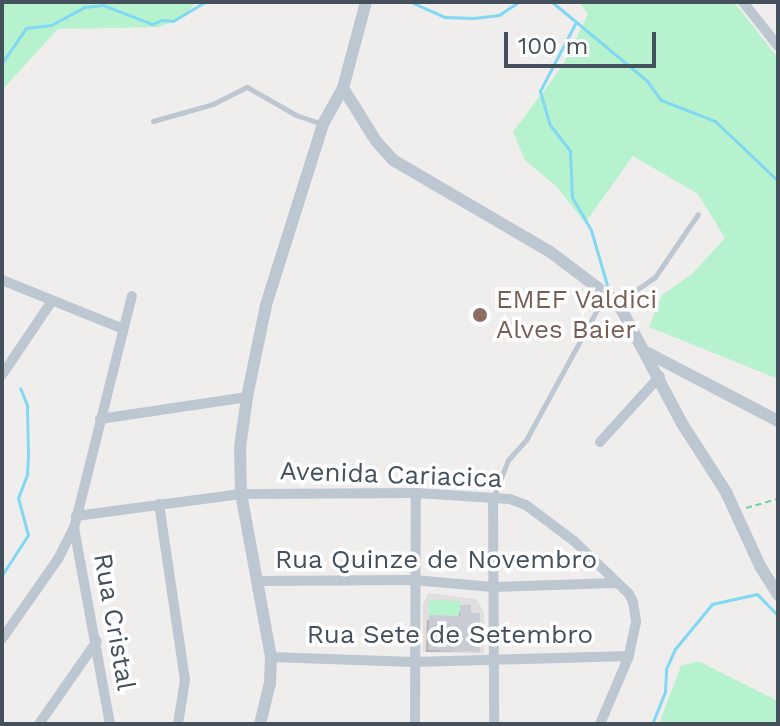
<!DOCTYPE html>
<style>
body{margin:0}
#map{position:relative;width:780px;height:726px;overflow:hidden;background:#f0eded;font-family:"Work Sans",sans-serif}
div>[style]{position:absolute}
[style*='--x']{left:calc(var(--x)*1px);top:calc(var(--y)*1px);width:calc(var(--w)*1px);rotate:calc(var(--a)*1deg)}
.education>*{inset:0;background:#e1dedf}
.green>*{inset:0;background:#b7f2cf}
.shadow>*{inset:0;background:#0003}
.stream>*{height:3px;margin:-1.5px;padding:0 1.5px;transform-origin:1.5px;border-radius:1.5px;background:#80d8f3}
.building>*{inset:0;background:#c8ccd4}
.path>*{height:2px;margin-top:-1px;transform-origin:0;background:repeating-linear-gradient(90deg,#6cd3a3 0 6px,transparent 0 10px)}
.service>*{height:5px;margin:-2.5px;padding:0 2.5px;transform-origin:2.5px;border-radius:2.5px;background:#bcc7d1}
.minor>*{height:10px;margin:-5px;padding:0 5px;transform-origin:5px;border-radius:5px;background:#bcc7d1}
.tertiary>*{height:12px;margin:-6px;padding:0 6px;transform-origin:6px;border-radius:6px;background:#bcc7d1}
.dots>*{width:22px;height:22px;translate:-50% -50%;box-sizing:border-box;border:4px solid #fff;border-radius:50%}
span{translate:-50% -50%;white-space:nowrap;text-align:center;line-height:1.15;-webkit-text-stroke:7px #fff;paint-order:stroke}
.education-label{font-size:26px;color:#785e54}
.left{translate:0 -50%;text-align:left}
.street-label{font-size:26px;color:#44505c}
.frame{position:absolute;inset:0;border:4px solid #44505c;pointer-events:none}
.scale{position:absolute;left:504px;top:32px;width:152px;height:36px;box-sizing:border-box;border:4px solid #44505c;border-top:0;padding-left:10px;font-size:24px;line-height:28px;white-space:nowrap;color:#44505c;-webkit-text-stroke:6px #fff;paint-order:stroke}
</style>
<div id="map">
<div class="education">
<div style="clip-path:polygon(428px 593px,476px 599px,484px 612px,484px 654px,423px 652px,423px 605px)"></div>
</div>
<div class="green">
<div style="clip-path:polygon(2px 2px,197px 2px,182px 17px,160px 27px,58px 29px,2px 90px)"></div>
<div style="clip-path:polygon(579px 2px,734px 2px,778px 58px,778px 379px,649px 327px,662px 295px,692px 274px,725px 238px,698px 194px,633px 156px,585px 223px,557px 187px,525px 160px,513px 132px,563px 65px,588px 14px)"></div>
<div style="clip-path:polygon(429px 600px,460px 601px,460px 616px,429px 615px)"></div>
<div style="clip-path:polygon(698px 661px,778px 701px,778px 724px,659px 724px,681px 666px)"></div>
</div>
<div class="shadow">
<div style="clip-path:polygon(461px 607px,478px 651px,426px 652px,427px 620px,458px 618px)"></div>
</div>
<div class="stream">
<div style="--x:411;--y:2;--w:37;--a:24"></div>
<div style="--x:445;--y:17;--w:29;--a:2"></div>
<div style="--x:474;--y:18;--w:25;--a:-7"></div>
<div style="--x:499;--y:15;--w:23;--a:-34"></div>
<div style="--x:552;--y:2;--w:124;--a:39.7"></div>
<div style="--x:647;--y:81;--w:24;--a:54"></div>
<div style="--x:661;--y:100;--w:58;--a:21.3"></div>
<div style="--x:715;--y:121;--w:87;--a:43.6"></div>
<div style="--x:576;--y:22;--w:78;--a:117.6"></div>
<div style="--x:540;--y:91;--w:35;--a:74"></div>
<div style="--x:550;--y:125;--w:33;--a:52"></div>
<div style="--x:570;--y:151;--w:46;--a:87.5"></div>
<div style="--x:572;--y:197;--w:38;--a:60"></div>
<div style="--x:591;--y:230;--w:57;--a:73.8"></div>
<div style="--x:2;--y:63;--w:42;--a:-55.6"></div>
<div style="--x:26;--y:28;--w:25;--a:-7"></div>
<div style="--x:51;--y:25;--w:38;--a:-28"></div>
<div style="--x:85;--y:7;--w:18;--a:-6"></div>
<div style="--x:103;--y:5;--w:53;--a:21.2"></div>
<div style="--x:152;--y:24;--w:11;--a:-22"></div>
<div style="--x:162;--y:20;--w:11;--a:5"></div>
<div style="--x:173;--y:21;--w:37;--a:-31"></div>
<div style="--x:2;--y:575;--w:48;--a:-57"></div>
<div style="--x:28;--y:535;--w:38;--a:-105"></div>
<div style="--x:18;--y:498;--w:26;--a:-69"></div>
<div style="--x:27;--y:474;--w:17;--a:-87"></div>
<div style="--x:28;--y:457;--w:52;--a:-91.1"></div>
<div style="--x:27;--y:405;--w:18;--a:-112"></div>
<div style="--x:652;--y:724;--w:35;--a:-68"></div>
<div style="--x:665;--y:691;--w:22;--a:-87"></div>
<div style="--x:666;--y:669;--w:22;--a:-66"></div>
<div style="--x:675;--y:649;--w:58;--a:-50.6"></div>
<div style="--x:712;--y:604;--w:46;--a:-12.5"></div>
<div style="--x:757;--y:594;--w:30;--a:46"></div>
</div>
<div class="building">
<div style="clip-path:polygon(460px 605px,471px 605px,471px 613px,480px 613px,480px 652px,428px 650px,429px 615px,460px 616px)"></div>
</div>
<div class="path">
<div style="--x:746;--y:508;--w:33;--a:-16"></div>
</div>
<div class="service">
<div style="--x:153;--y:121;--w:62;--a:-15.8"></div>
<div style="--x:213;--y:104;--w:38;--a:-27"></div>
<div style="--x:247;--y:87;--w:56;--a:29.7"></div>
<div style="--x:296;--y:115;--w:28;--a:19"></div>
<div style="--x:619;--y:302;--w:44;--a:-34.8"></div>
<div style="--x:655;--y:277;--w:76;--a:-55.7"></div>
<div style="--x:493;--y:498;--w:41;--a:-68.5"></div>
<div style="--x:508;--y:460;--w:27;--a:-48"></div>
<div style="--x:526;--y:440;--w:165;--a:-61.4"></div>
</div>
<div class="minor">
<div style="--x:743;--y:2;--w:56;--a:51.5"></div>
<div style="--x:2;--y:280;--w:128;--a:22"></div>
<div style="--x:2;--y:375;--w:89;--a:-56"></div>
<div style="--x:100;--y:419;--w:149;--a:-8.5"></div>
<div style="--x:600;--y:442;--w:89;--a:-47.7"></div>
<div style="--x:493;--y:498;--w:226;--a:89.7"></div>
<div style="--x:159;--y:504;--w:178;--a:81.6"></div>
<div style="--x:185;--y:680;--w:45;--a:99"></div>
<div style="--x:76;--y:516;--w:166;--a:-7.6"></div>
<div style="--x:241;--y:494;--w:175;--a:-0.3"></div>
<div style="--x:416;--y:493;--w:94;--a:3.7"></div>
<div style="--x:510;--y:499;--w:17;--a:21"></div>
<div style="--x:526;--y:505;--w:60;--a:36.9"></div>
<div style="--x:574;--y:541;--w:76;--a:43.9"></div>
<div style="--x:629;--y:594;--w:9;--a:63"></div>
<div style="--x:633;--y:602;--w:20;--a:81"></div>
<div style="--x:636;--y:622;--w:35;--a:102"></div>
<div style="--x:629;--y:656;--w:74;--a:113.1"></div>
<div style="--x:74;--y:528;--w:199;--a:79.6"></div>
<div style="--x:256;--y:581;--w:158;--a:-0.4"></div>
<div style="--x:414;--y:580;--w:79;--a:5.1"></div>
<div style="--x:493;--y:587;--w:123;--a:-1.9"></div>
<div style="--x:2;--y:639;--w:98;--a:-55"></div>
<div style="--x:58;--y:559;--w:35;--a:-63"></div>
<div style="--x:74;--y:528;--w:239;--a:-76"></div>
<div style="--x:271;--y:657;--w:143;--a:2"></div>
<div style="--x:414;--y:662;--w:215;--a:-1.6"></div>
<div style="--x:39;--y:724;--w:101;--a:-55.1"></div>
<div style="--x:415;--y:724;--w:231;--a:-89.8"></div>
</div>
<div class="tertiary">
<div style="--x:343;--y:88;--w:62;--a:58.1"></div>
<div style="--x:376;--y:141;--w:25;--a:48"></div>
<div style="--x:393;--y:160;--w:181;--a:30.3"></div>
<div style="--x:549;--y:251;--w:86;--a:37"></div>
<div style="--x:618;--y:303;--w:138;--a:62"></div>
<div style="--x:683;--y:425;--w:80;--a:57.3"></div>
<div style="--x:726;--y:492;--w:81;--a:65.3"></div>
<div style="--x:760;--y:566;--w:34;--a:58"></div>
<div style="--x:648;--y:353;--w:147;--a:27.6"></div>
<div style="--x:260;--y:724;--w:42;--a:-76.3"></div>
<div style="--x:270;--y:683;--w:26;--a:-88"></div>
<div style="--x:271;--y:657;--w:166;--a:-100.4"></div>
<div style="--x:241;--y:494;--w:47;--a:-91.2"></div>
<div style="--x:240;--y:447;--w:50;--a:-82"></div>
<div style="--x:247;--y:397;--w:94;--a:-78.3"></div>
<div style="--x:266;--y:305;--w:190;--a:-72.5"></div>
<div style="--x:323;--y:124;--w:41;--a:-60.9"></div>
<div style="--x:343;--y:88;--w:89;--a:-75"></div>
</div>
<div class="dots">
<div style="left:480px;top:315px;background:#8d6e63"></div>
</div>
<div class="education-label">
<span class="left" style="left:496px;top:315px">EMEF Valdici<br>Alves Baier</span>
</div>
<div class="street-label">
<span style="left:391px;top:475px;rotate:2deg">Avenida Cariacica</span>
<span style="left:436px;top:560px">Rua Quinze de Novembro</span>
<span style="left:114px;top:622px;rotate:80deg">Rua Cristal</span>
<span style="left:450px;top:635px">Rua Sete de Setembro</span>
</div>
<div class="frame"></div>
<div class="scale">100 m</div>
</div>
